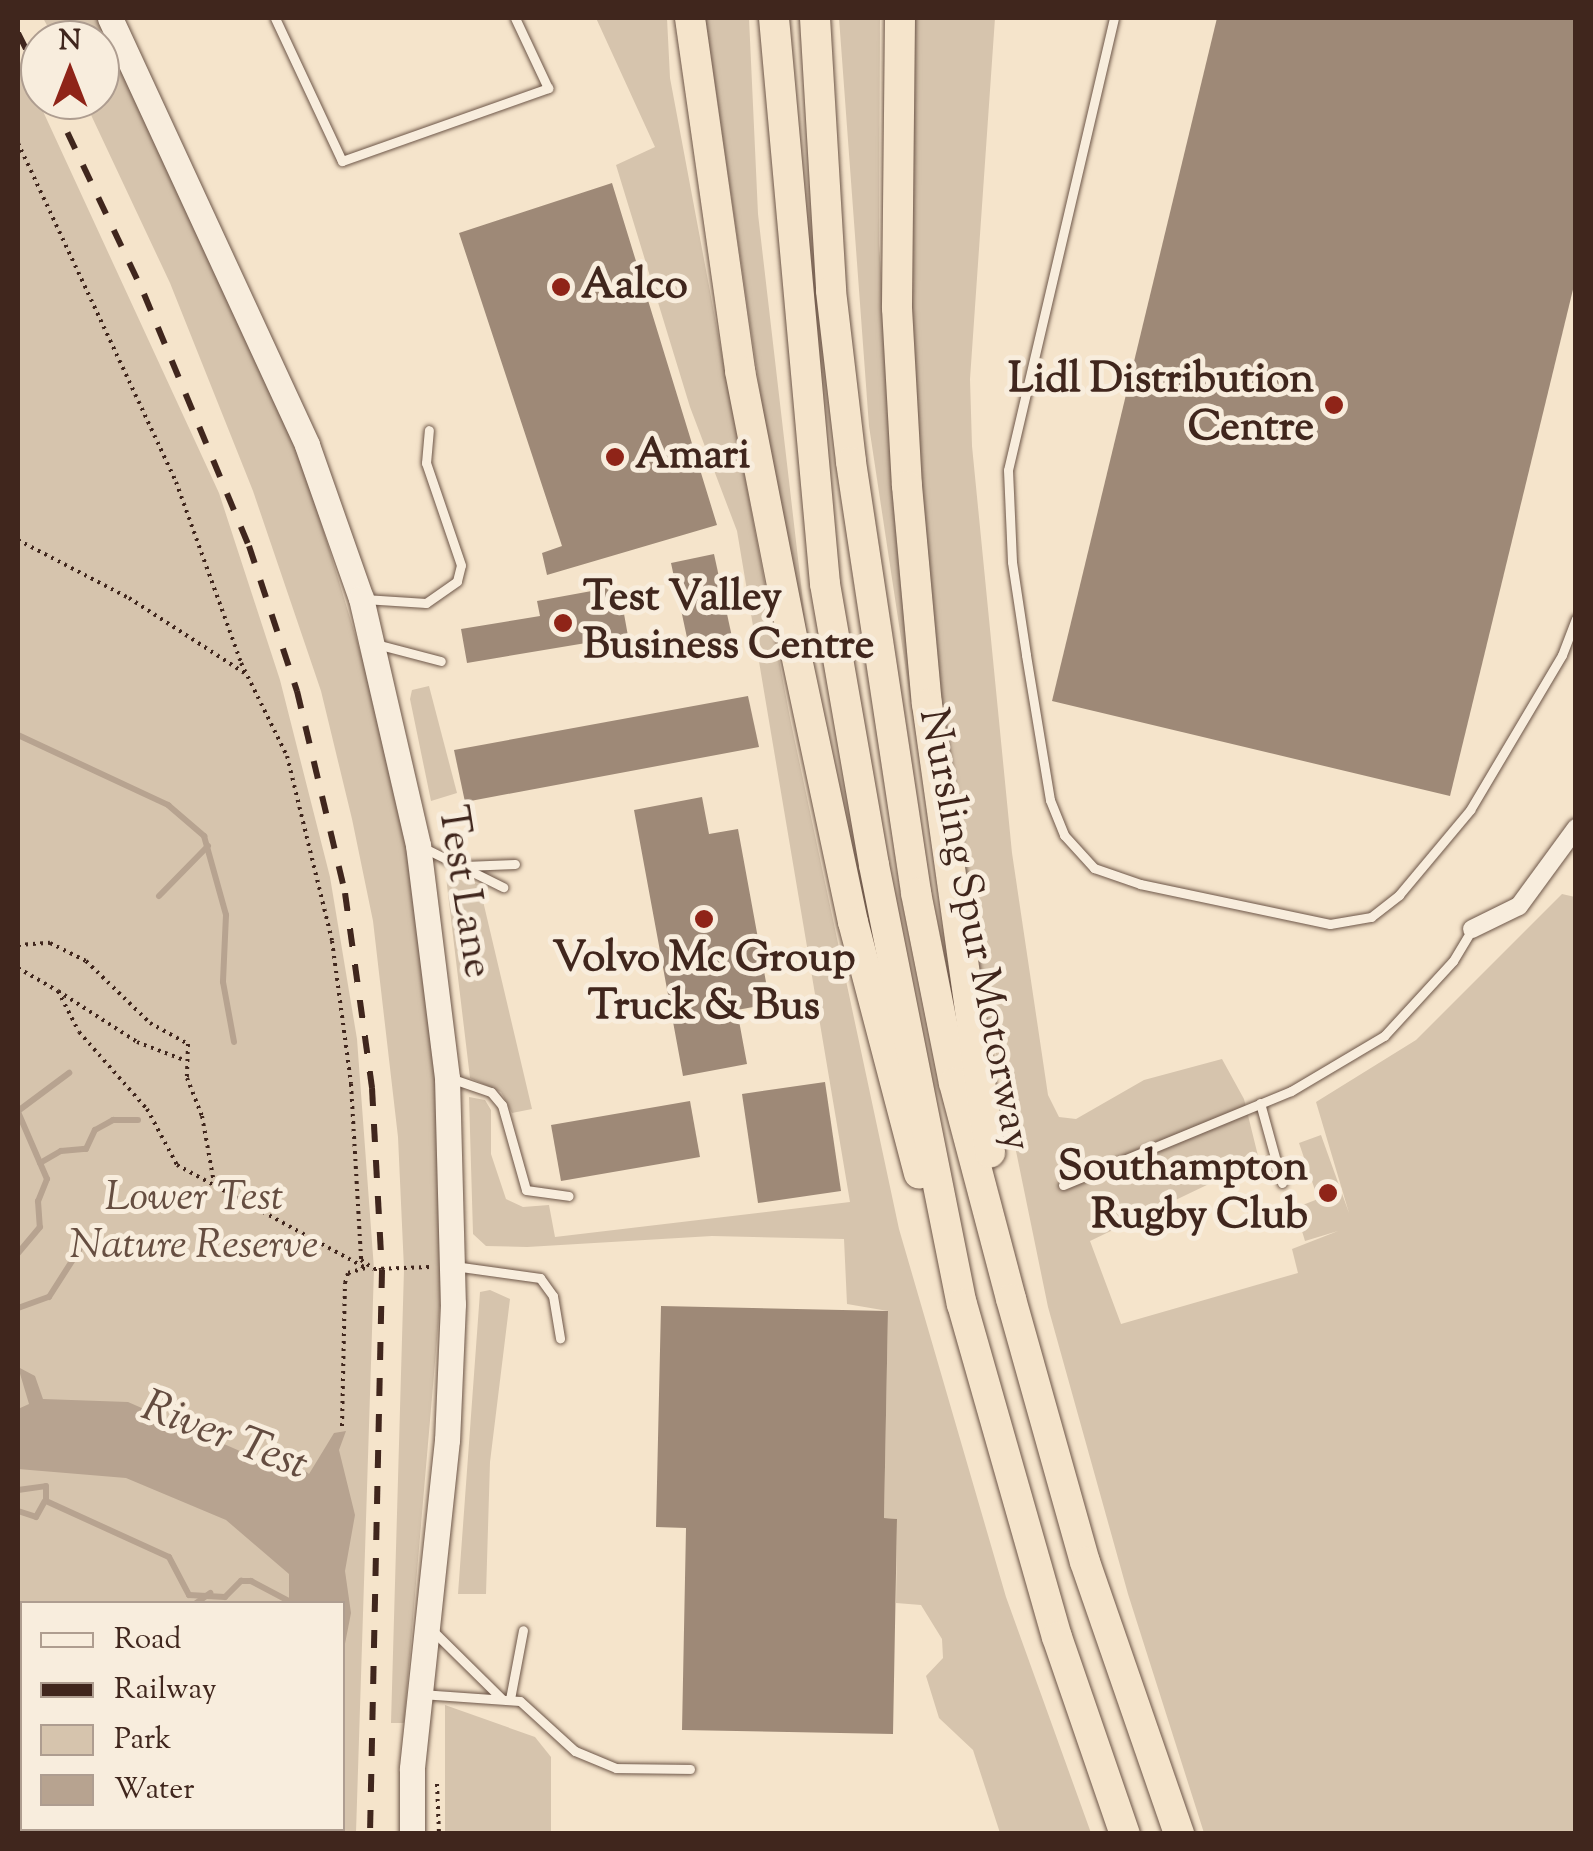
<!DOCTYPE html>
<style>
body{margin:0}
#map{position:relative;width:1593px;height:1851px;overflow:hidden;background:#f5e4cb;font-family:"Sorts Mill Goudy",serif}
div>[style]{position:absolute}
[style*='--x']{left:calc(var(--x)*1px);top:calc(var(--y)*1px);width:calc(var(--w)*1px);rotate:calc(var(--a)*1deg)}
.green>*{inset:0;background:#d6c4ad}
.water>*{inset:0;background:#b7a390}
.stream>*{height:6px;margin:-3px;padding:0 3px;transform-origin:3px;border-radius:3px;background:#b7a390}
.building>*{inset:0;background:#9e8977}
.path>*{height:4px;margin-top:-2px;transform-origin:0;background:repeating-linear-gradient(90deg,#40261d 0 2.5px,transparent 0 7.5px)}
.roads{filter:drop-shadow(0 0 2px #6d5648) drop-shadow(0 0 2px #6d5648)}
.lane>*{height:9px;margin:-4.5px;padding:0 4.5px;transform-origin:4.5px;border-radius:4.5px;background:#f8eddd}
.street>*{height:18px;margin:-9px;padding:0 9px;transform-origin:9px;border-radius:9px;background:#f8eddd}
.secondary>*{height:25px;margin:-12.5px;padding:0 12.5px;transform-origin:12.5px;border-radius:12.5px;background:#f8eddd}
.highway>*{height:30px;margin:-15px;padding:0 15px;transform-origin:15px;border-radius:15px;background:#f5e4cb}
.rail>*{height:6px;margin-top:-3px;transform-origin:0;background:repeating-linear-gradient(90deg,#40261d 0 18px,transparent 0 36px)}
.dots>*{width:28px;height:28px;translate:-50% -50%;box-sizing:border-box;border:5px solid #f8eddd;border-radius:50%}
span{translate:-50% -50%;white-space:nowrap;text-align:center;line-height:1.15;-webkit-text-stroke:10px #f8eddd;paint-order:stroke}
.poi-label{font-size:42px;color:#40261d;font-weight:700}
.left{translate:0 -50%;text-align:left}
.right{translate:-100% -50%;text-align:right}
.street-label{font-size:42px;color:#40261d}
.park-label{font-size:42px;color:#664e41;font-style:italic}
.water-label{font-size:45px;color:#644c40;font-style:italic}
.frame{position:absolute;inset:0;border:20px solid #40261d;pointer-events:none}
.legend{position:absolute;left:20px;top:1601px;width:325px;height:230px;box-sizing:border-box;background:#f8eddd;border:2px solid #ae9d90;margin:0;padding:12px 18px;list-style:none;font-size:30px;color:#40261d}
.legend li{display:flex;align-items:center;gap:20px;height:50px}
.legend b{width:50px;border:2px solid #ae9d90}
.north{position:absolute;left:20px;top:20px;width:100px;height:100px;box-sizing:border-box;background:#f8eddd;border:2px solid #ae9d90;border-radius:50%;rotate:0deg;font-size:28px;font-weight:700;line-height:40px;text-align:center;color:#40261d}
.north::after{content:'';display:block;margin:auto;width:35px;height:45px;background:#8f2418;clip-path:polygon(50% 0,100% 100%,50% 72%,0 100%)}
</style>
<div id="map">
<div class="green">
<div style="clip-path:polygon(43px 18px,98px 18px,302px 460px,393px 759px,439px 1069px,442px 1281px,404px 1723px,391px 1723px,404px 1269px,398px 1137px,373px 921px,352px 819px,321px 691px,253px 491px,170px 283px,84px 100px,100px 100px,100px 40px,55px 40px)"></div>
<div style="clip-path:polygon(596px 18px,667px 18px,670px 78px,790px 718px,899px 1229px,1006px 1597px,1091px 1833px,1000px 1833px,973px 1750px,939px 1718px,926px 1676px,943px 1658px,942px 1639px,921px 1605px,896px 1603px,897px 1519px,884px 1518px,888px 1311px,847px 1304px,844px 1239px,712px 1236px,527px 1247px,486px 1246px,473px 1234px,469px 1097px,485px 1100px,491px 1110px,491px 1154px,506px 1199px,523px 1207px,549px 1205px,555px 1237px,850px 1202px,737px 531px,690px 407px,616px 165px,655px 147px)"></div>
<div style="clip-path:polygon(705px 18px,749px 18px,758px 214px,807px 636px,771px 466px)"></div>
<div style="clip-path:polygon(839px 18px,880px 18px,879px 244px,915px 731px,869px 426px)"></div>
<div style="clip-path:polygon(907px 18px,995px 18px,970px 379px,972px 446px,1012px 853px,1048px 1095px,1059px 1117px,1076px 1119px,1144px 1080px,1222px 1059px,1244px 1099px,1259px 1160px,1090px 1241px,1121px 1324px,1298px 1273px,1292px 1249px,1338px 1231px,1305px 1241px,1295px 1208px,1318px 1199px,1299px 1143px,1321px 1135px,1349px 1213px,1316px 1102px,1416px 1040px,1562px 894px,1575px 897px,1575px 1833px,1204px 1833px,1128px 1594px,1048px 1307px,951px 834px,914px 432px)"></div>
<div style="clip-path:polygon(evenodd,18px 57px,219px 493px,280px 680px,330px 877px,357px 1039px,374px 1269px,356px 1833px,18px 1833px,18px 57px,22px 1604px,342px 1604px,342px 1828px,22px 1828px,22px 1604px)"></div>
<div style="clip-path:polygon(429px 686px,457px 793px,431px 801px,410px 699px,412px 690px)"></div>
<div style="clip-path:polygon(446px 877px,479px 884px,532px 1109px,512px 1113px,501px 1092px,470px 1078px)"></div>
<div style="clip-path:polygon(490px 1290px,510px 1299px,490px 1462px,486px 1594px,458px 1594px,480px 1292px)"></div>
<div style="clip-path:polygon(445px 1705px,535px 1737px,551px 1757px,551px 1833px,445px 1833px)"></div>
</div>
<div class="water">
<div style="clip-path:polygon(18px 1367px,35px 1376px,43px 1399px,128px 1402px,249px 1455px,295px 1462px,309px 1474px,334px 1433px,346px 1431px,339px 1450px,355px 1515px,345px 1571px,351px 1613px,343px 1654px,342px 1604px,289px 1603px,289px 1574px,226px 1520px,126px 1478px,18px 1469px,18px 1409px,29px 1404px)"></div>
<div style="clip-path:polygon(154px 1829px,154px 1828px,265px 1829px,150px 1833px)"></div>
</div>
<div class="stream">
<div style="--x:18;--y:735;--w:166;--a:25"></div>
<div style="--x:168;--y:805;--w:48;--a:40.7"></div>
<div style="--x:204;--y:836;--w:82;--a:74.4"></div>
<div style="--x:226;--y:915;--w:67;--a:92.6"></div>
<div style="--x:223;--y:982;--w:61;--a:79.6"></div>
<div style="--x:159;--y:896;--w:70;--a:-45.6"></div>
<div style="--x:18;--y:1111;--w:64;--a:-36.7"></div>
<div style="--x:18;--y:1112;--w:73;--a:66.6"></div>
<div style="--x:47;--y:1179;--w:24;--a:112"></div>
<div style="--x:38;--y:1201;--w:26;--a:86"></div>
<div style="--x:40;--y:1227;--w:34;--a:130"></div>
<div style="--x:40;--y:1163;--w:24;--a:-30"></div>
<div style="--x:61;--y:1151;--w:25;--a:-5"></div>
<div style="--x:86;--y:1149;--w:21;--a:-65"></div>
<div style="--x:95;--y:1130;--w:21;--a:-29"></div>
<div style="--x:113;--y:1120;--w:25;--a:0"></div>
<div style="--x:18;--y:1308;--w:33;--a:-20"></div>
<div style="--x:49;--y:1297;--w:56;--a:-57.4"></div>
<div style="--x:18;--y:1490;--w:28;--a:-8"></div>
<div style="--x:46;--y:1486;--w:15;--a:90"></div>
<div style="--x:46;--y:1501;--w:135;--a:24.5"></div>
<div style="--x:169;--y:1557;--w:43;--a:62.2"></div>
<div style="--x:189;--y:1595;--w:36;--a:3"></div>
<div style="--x:225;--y:1597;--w:23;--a:-45"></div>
<div style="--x:241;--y:1581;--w:10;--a:0"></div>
<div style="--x:251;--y:1581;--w:43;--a:27.8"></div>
<div style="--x:18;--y:1511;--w:19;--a:18"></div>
<div style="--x:36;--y:1517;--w:18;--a:-61"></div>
<div style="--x:195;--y:1604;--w:19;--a:-36"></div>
<div style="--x:18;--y:1648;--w:4;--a:27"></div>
</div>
<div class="building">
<div style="clip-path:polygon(1217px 18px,1576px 18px,1576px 277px,1450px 796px,1052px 701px)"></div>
<div style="clip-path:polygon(612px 183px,717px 525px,547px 575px,542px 553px,562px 546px,459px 233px)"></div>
<div style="clip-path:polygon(714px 554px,732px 637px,689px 647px,671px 563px)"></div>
<div style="clip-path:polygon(619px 586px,628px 636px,467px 663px,461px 629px,540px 616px,537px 601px)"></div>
<div style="clip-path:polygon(748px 696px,759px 747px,465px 802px,454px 750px)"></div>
<div style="clip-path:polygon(702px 797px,709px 834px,738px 829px,770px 1004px,737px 1010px,747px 1064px,683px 1076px,634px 810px)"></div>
<div style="clip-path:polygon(825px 1082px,841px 1191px,758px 1203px,742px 1094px)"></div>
<div style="clip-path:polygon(690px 1101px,700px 1157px,561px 1181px,551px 1125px)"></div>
<div style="clip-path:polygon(661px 1306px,888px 1311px,884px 1518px,897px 1519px,893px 1734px,682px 1730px,686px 1528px,656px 1527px)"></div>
</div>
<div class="path">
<div style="--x:18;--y:143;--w:374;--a:65"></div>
<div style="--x:176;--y:482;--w:192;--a:70.2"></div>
<div style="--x:241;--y:663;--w:104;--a:63.7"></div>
<div style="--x:287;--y:756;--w:190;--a:76.3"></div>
<div style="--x:332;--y:941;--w:144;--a:82.4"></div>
<div style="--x:351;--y:1084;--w:176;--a:86.7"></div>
<div style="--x:361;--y:1260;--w:16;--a:35"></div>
<div style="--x:374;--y:1269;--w:56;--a:-2"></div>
<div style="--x:18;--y:540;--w:125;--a:27.6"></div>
<div style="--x:129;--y:598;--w:140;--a:33"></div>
<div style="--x:18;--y:945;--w:32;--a:-4"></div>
<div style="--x:50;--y:943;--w:40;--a:26.6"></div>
<div style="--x:86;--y:961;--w:89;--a:44.1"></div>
<div style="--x:150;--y:1023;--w:43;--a:28.9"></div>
<div style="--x:188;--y:1044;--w:34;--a:92"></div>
<div style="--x:187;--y:1078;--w:41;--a:68.5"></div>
<div style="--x:202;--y:1116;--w:68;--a:79.8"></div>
<div style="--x:18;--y:968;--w:46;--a:29.9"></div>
<div style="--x:58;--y:991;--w:46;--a:62.9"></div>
<div style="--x:79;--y:1032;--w:103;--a:48.6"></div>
<div style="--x:147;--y:1109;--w:64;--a:61.8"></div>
<div style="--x:177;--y:1165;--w:215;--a:28.6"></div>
<div style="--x:58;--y:991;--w:94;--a:32.8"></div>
<div style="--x:137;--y:1042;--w:50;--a:21"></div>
<div style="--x:342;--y:1426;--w:143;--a:-88.8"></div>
<div style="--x:345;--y:1283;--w:10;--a:-73"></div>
<div style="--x:348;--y:1273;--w:19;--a:-16"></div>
<div style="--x:437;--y:1784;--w:50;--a:87.7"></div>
</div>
<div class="roads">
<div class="lane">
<div style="--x:275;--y:18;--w:158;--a:64.9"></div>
<div style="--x:342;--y:161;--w:219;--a:-19.5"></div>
<div style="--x:548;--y:88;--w:77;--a:-115.2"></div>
<div style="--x:1114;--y:18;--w:464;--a:103.2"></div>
<div style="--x:1008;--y:470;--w:92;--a:87.5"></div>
<div style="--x:1012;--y:562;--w:94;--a:81.4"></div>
<div style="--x:1026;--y:655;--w:147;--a:80.6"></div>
<div style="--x:1050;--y:800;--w:38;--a:68"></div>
<div style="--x:1064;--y:835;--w:45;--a:47.7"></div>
<div style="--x:1094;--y:868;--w:49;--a:19.2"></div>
<div style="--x:1140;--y:884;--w:194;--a:11.9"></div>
<div style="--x:1330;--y:924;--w:42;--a:-9.7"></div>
<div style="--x:1371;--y:917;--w:36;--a:-38"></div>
<div style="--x:1399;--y:895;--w:111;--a:-50.1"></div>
<div style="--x:1470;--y:810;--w:180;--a:-59.3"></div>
<div style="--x:1562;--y:655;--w:39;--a:-69"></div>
<div style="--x:364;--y:599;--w:62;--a:3.7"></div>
<div style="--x:426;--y:603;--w:38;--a:-35"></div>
<div style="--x:457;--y:581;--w:16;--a:-76"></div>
<div style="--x:461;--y:565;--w:108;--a:-108.9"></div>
<div style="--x:426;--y:463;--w:33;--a:-85"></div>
<div style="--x:376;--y:644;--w:67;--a:14.7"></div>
<div style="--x:420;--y:846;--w:93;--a:26.3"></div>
<div style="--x:464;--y:866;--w:51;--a:-2.2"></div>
<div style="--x:450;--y:1078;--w:43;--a:18.9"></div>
<div style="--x:491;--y:1092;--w:17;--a:50"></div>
<div style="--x:502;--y:1105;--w:88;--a:74.2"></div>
<div style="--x:526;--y:1190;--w:43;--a:7.9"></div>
<div style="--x:1260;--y:1103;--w:83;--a:74.6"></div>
<div style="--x:1063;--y:1185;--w:247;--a:-22.4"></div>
<div style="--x:1291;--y:1091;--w:108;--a:-30.6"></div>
<div style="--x:1384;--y:1036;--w:102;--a:-47.4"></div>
<div style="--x:1453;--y:961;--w:37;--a:-59"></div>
<div style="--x:454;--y:1266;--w:87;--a:7.9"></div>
<div style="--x:540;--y:1278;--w:22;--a:54"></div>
<div style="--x:553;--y:1296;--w:43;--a:80.5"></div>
<div style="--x:432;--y:1630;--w:97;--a:44.6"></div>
<div style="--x:421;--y:1694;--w:99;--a:4"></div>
<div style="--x:520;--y:1701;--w:74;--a:42.3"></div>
<div style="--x:575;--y:1751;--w:44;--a:22.5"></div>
<div style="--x:616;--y:1768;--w:74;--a:0.8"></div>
<div style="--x:510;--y:1699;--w:70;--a:-79.3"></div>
</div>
<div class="street">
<div style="--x:1472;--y:929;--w:52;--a:-26.1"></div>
<div style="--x:1519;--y:906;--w:97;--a:-53.8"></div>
</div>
<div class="secondary">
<div style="--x:110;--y:18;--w:470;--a:65.2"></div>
<div style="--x:307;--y:445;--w:162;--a:70.6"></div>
<div style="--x:361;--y:598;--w:253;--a:77"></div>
<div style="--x:418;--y:845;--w:235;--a:82.9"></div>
<div style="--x:447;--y:1078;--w:226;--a:88.5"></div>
<div style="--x:453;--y:1304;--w:136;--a:92.5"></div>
<div style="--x:447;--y:1440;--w:331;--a:96.1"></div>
<div style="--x:412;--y:1769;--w:65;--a:90"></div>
</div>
<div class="highway">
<div style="--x:690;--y:18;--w:357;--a:81.9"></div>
<div style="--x:740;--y:371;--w:274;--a:78.9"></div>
<div style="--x:793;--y:640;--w:288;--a:78"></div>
<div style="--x:853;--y:922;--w:260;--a:75.3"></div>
<div style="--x:774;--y:18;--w:568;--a:84.85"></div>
<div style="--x:825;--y:584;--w:285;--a:80.1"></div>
<div style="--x:874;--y:865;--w:448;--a:78.7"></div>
<div style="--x:962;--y:1304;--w:346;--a:74.1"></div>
<div style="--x:1057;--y:1637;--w:208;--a:71"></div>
<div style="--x:815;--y:18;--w:273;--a:86.6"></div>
<div style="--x:831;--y:291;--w:172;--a:83.3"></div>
<div style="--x:851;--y:462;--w:436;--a:81.4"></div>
<div style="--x:916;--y:893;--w:194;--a:78.7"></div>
<div style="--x:954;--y:1083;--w:223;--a:75.2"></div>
<div style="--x:1011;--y:1299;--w:273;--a:74.3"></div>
<div style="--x:1085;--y:1562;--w:288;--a:70.9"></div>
<div style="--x:900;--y:18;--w:290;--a:90.6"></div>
<div style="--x:897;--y:308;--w:178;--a:86.8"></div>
<div style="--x:907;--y:486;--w:219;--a:84.8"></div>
<div style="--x:927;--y:704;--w:453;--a:82"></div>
</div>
</div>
<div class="rail">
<div style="--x:18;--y:33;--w:49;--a:63.4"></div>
<div style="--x:52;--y:100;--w:215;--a:64.6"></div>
<div style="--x:144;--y:294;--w:273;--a:67.4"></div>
<div style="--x:249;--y:546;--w:153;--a:71.7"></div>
<div style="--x:297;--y:691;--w:208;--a:76.6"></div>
<div style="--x:345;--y:893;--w:197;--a:82.1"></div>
<div style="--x:372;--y:1088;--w:182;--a:86.9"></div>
<div style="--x:382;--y:1270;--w:564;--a:91.22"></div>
</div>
<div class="dots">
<div style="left:561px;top:287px;background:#8f2418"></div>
<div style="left:1334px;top:405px;background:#8f2418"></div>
<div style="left:615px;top:457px;background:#8f2418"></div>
<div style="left:563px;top:623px;background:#8f2418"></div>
<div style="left:704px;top:919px;background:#8f2418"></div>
<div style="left:1328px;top:1193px;background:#8f2418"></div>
</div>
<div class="poi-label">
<span class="left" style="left:581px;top:287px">Aalco</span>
<span class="right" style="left:1314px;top:405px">Lidl Distribution<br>Centre</span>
<span class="left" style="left:635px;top:457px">Amari</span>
<span class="left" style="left:583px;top:623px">Test Valley<br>Business Centre</span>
<span style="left:704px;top:984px">Volvo Mc Group<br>Truck &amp; Bus</span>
<span class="right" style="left:1308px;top:1193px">Southampton<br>Rugby Club</span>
</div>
<div class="street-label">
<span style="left:463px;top:892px;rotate:81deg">Test Lane</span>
<span style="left:973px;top:930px;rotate:79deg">Nursling Spur Motorway</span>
</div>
<div class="park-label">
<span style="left:194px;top:1223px">Lower Test<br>Nature Reserve</span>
</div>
<div class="water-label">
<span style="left:224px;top:1438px;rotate:21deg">River Test</span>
</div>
<div class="frame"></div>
<ul class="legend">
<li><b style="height:12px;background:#f8eddd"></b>Road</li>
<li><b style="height:12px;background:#40261d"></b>Railway</li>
<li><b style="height:28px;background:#d6c4ad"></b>Park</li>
<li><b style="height:28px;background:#b7a390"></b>Water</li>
</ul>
<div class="north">N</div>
</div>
